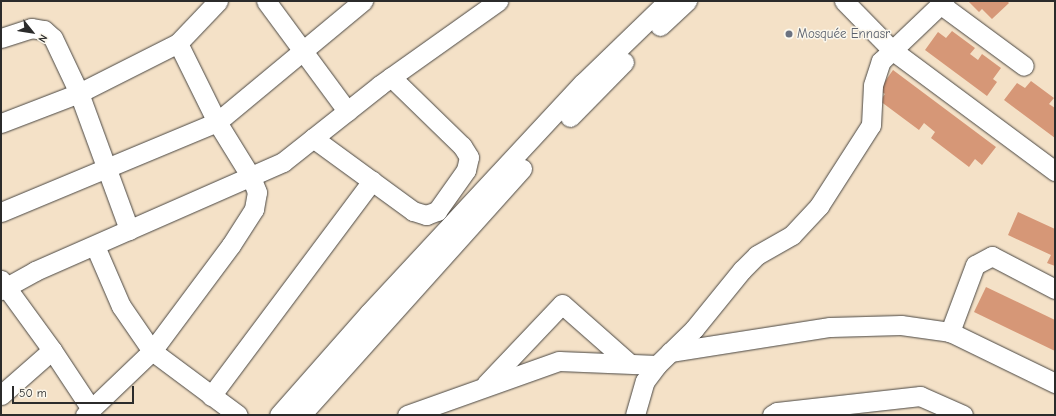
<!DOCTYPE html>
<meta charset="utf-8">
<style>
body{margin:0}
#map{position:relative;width:1056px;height:416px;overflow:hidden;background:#f4e1c7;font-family:"Comic Neue",sans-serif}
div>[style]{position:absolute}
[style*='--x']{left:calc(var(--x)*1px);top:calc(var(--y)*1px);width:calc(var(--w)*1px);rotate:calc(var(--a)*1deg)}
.building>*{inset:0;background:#d69777}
.roads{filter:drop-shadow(0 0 1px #494642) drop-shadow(0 0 1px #494642)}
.minor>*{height:19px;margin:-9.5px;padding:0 9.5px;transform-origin:9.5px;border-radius:9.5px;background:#fff}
.dots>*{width:11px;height:11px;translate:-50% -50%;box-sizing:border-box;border:2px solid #fbf7ec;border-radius:50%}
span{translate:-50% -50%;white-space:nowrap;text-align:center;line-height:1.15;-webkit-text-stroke:3px #fbf7ec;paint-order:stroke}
.worship-label{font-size:13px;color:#5b616d}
.left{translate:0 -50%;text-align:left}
.frame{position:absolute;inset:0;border:2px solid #2b2b2b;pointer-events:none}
.north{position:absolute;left:12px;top:12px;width:40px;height:40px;-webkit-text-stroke:3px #fbf7ec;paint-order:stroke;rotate:120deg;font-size:11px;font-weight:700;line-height:16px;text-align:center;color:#2b2b2b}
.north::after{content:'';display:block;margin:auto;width:14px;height:18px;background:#2b2b2b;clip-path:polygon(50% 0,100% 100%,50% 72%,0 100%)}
.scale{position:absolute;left:12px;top:386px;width:122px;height:18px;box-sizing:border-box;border:2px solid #2b2b2b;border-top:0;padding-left:5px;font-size:12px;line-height:14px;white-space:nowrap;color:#2b2b2b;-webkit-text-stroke:3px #fbf7ec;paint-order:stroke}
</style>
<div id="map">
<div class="building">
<div style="clip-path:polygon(968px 1px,1007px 1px,1009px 3px,992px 19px,982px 9px,979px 12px)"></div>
<div style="clip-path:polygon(952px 31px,975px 48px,970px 54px,978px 60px,982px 54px,1001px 68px,993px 79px,997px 82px,987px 96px,925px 50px,938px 32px,946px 38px)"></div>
<div style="clip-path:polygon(893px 70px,996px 147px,982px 165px,975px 159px,969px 167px,931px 138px,935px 132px,924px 123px,919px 130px,880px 101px,885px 94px,879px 90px)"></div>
<div style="clip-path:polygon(1031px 81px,1054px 98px,1049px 104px,1055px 108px,1055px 138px,1004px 100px,1017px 83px,1025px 88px)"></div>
<div style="clip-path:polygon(1018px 212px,1055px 229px,1055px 266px,1047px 263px,1051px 255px,1008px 235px)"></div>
<div style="clip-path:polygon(986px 287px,1055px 320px,1055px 351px,974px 312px)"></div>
</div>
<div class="roads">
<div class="minor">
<div style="--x:266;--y:1;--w:137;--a:53.6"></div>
<div style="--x:844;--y:1;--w:69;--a:45.6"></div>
<div style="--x:892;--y:50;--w:203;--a:36.6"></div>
<div style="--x:940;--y:4;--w:104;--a:36.4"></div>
<div style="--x:660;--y:26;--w:37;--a:-43"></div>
<div style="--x:1;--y:38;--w:32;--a:-18"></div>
<div style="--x:31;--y:28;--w:13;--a:9"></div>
<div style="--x:44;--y:30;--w:12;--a:42"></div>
<div style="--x:53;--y:38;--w:61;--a:64.7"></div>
<div style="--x:79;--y:93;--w:146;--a:69.9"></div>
<div style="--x:570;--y:117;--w:77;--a:-45.5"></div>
<div style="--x:1;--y:123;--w:84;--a:-21"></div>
<div style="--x:79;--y:93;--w:111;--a:-26.8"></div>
<div style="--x:178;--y:43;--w:58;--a:-46.4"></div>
<div style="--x:313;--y:138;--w:124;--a:36.1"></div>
<div style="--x:413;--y:211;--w:14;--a:17"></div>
<div style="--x:426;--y:215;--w:12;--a:-20"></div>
<div style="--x:437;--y:211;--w:50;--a:-54.7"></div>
<div style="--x:466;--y:170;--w:13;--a:-77"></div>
<div style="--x:469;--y:157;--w:13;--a:-122"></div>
<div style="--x:462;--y:146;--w:99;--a:-135.8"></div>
<div style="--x:1;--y:212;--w:234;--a:-22.6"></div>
<div style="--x:217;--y:122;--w:190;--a:-39.7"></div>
<div style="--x:95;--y:246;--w:65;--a:66.6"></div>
<div style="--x:121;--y:306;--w:55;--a:55.4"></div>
<div style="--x:152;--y:351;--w:107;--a:36.7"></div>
<div style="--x:1;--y:280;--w:87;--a:53.9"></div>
<div style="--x:52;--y:350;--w:71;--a:56.5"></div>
<div style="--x:1055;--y:289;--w:71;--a:-152.4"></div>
<div style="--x:992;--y:256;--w:19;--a:152"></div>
<div style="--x:975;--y:265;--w:72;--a:110.5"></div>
<div style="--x:950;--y:332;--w:117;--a:25.9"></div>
<div style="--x:1;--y:290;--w:39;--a:-29"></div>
<div style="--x:35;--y:271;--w:271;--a:-23.7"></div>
<div style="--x:283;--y:162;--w:124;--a:-38.4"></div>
<div style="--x:380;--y:85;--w:145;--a:-35.4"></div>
<div style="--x:670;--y:352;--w:162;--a:-8.9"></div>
<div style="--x:830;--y:327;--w:71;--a:-1.6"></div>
<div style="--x:901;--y:325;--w:49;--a:8.1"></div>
<div style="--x:486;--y:384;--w:110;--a:-46.5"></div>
<div style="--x:562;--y:304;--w:89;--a:41.4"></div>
<div style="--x:1;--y:395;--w:68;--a:-41.4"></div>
<div style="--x:211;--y:396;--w:269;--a:-53.2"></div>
<div style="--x:85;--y:415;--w:93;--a:-43.7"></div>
<div style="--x:152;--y:351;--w:132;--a:-53.3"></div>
<div style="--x:231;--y:245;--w:43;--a:-57.4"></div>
<div style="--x:254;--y:209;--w:17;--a:-80"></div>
<div style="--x:257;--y:192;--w:16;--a:-112"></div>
<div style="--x:251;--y:177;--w:65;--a:-121.7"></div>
<div style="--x:217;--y:122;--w:88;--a:-116.3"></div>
<div style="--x:279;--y:415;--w:136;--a:-48.6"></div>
<div style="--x:369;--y:313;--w:314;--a:-47.1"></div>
<div style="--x:583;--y:83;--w:118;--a:-44"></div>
<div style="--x:301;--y:415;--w:331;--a:-48.1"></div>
<div style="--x:407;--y:415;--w:161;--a:-19.6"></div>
<div style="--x:559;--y:361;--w:98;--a:2.3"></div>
<div style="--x:635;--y:415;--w:35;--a:-74"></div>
<div style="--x:645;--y:381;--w:20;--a:-53"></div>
<div style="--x:657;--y:365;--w:52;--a:-44.2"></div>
<div style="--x:694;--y:329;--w:76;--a:-50.9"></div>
<div style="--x:742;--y:270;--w:21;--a:-45"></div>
<div style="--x:757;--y:255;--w:40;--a:-29.7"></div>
<div style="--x:792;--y:235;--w:40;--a:-47"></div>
<div style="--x:819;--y:206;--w:96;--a:-57.3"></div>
<div style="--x:871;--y:125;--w:40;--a:-87.1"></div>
<div style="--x:873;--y:85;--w:25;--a:-72"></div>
<div style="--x:881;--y:61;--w:87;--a:-43.6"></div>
<div style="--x:772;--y:415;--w:6;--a:-31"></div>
<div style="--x:777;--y:412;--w:144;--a:-6.4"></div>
<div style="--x:920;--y:396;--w:47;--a:23.8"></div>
</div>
</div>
<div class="dots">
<div style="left:789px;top:34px;background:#6b7280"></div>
</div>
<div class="worship-label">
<span class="left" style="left:797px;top:34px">Mosquée Ennasr</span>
</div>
<div class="frame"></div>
<div class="north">N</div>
<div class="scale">50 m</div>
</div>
